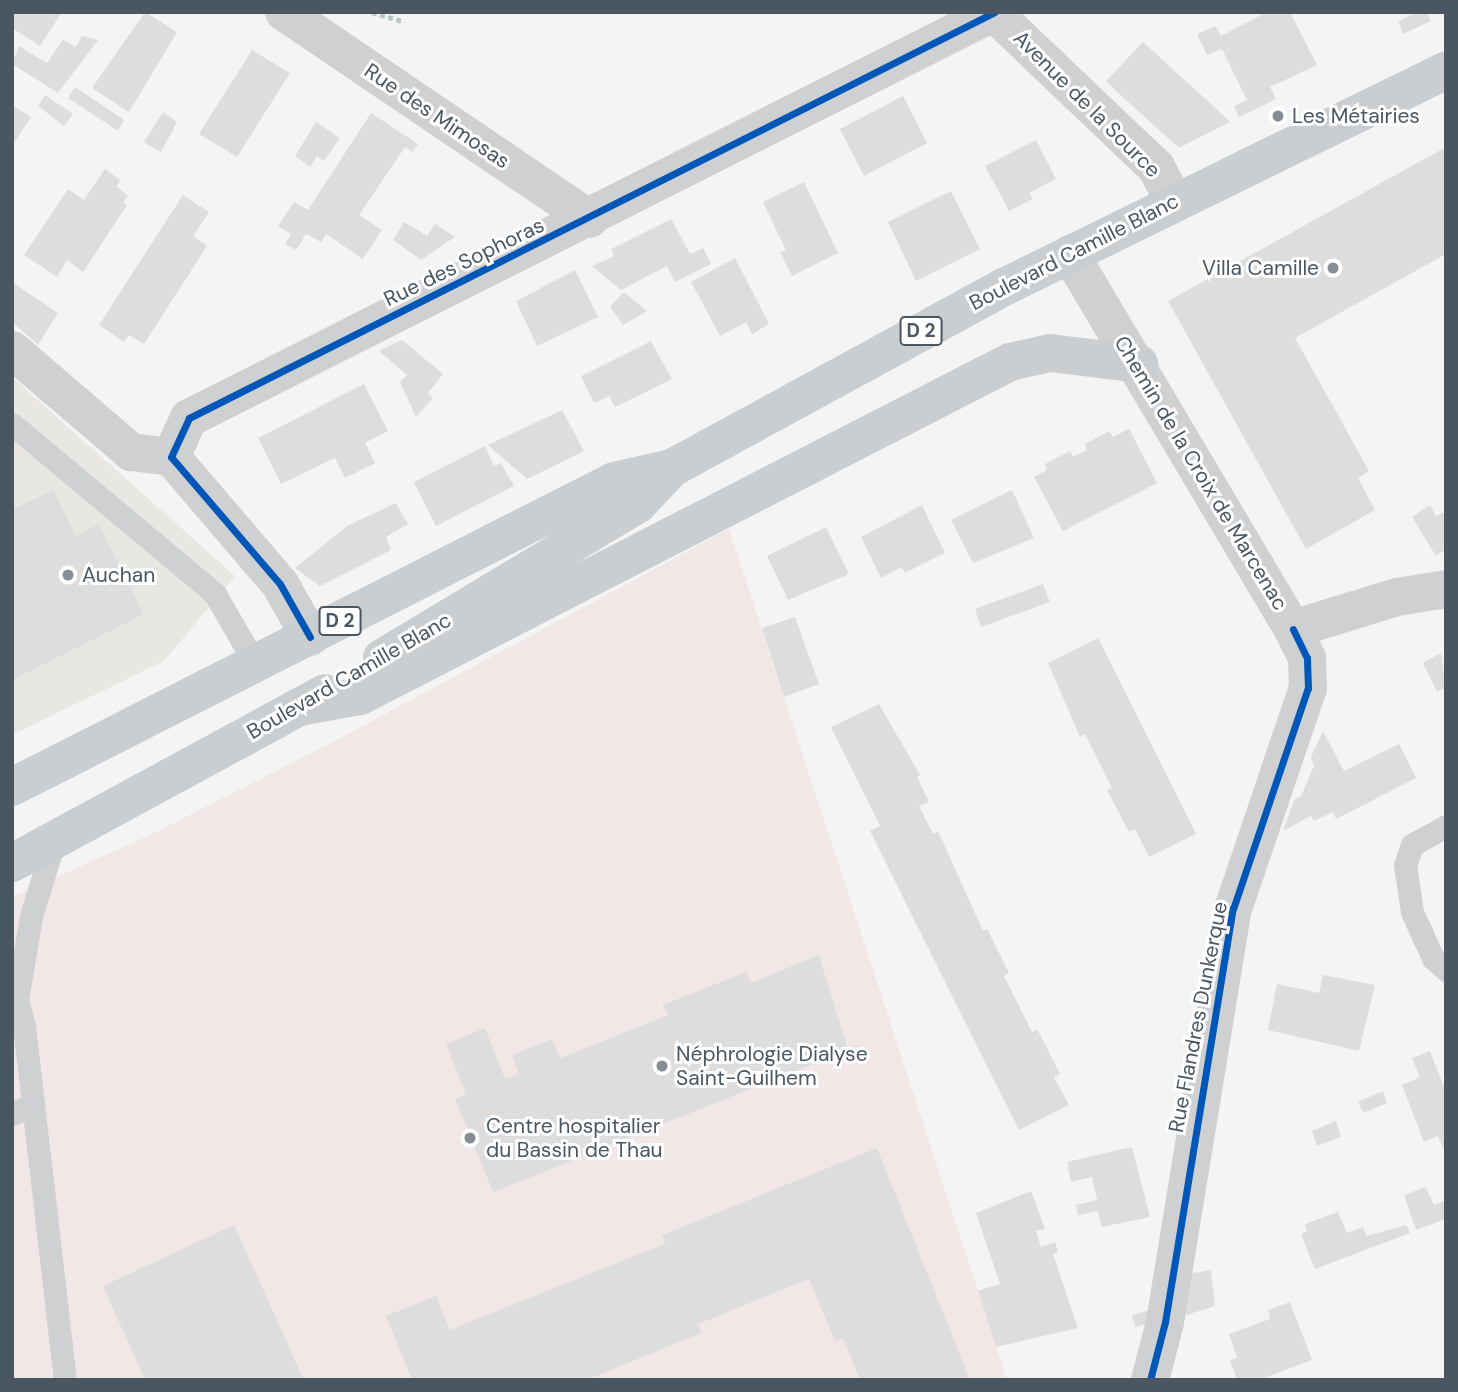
<!DOCTYPE html>
<meta charset="utf-8">
<style>
body{margin:0}
#map{position:relative;width:1458px;height:1392px;overflow:hidden;background:#f4f4f4;font-family:"DM Sans",sans-serif}
div>[style]{position:absolute}
[style*='--x']{left:calc(var(--x)*1px);top:calc(var(--y)*1px);width:calc(var(--w)*1px);rotate:calc(var(--a)*1deg)}
.commercial>*{inset:0;background:#e8e7e3}
.medical>*{inset:0;background:#f1e7e6}
.building>*{inset:0;background:#ddddde}
.path>*{height:4.5px;margin-top:-2.25px;transform-origin:0;background:repeating-linear-gradient(90deg,#bcc7c4 0 5px,transparent 0 8.5px)}
.service>*{height:23px;margin:-11.5px;padding:0 11.5px;transform-origin:11.5px;border-radius:11.5px;background:#ced0d2}
.minor>*{height:38px;margin:-19px;padding:0 19px;transform-origin:19px;border-radius:19px;background:#ced0d2}
.primary>*{height:38px;margin:-19px;padding:0 19px;transform-origin:19px;border-radius:19px;background:#caced1}
.cycleway>*{height:7px;margin:-3.5px;padding:0 3.5px;transform-origin:3.5px;border-radius:3.5px;background:#0057b8}
.dots>*{width:19px;height:19px;translate:-50% -50%;box-sizing:border-box;border:4px solid #fff;border-radius:50%}
span{translate:-50% -50%;white-space:nowrap;text-align:center;line-height:1.15;-webkit-text-stroke:6px #fff;paint-order:stroke}
.shield-label span{padding:2px 5px;background:#fff;border:2px solid;border-radius:5px;-webkit-text-stroke-width:0}
.shield-label{font-size:19px;color:#4a5661;font-weight:700}
.street-label{font-size:21px;color:#4a5661}
.poi-label{font-size:21px;color:#4a5661}
.left{translate:0 -50%;text-align:left}
.right{translate:-100% -50%;text-align:right}
.frame{position:absolute;inset:0;border:14px solid #4a5661;pointer-events:none}
</style>
<div id="map">
<div class="commercial">
<div style="clip-path:polygon(12px 377px,235px 576px,164px 661px,12px 735px)"></div>
</div>
<div class="medical">
<div style="clip-path:polygon(729px 529px,1007px 1380px,12px 1380px,12px 897px,150px 835px,335px 741px)"></div>
</div>
<div class="building">
<div style="clip-path:polygon(12px 12px,62px 12px,40px 46px,12px 28px)"></div>
<div style="clip-path:polygon(145px 12px,177px 32px,129px 112px,92px 88px)"></div>
<div style="clip-path:polygon(1267px 12px,1290px 12px,1317px 65px,1270px 87px,1276px 99px,1239px 117px,1234px 106px,1247px 100px,1222px 49px,1207px 55px,1197px 34px,1215px 26px,1221px 36px)"></div>
<div style="clip-path:polygon(1416px 12px,1427px 12px,1431px 21px,1403px 34px,1398px 22px)"></div>
<div style="clip-path:polygon(82px 36px,98px 40px,58px 93px,12px 64px,19px 46px,47px 63px,63px 40px,76px 47px)"></div>
<div style="clip-path:polygon(1143px 42px,1211px 104px,1230px 122px,1179px 148px,1116px 91px,1106px 81px)"></div>
<div style="clip-path:polygon(252px 50px,290px 73px,237px 157px,199px 134px)"></div>
<div style="clip-path:polygon(75px 87px,124px 120px,118px 131px,68px 98px)"></div>
<div style="clip-path:polygon(45px 95px,73px 114px,64px 126px,38px 106px)"></div>
<div style="clip-path:polygon(903px 96px,927px 143px,864px 176px,840px 129px)"></div>
<div style="clip-path:polygon(12px 105px,31px 117px,12px 146px)"></div>
<div style="clip-path:polygon(163px 112px,177px 122px,161px 152px,144px 142px)"></div>
<div style="clip-path:polygon(371px 113px,418px 144px,412px 152px,405px 147px,359px 215px,382px 230px,363px 259px,326px 234px,321px 242px,306px 234px,296px 250px,285px 244px,291px 234px,278px 226px,294px 202px,308px 210px)"></div>
<div style="clip-path:polygon(316px 122px,340px 138px,324px 161px,317px 156px,310px 167px,295px 156px)"></div>
<div style="clip-path:polygon(1036px 140px,1056px 179px,1029px 193px,1033px 199px,1009px 211px,985px 166px)"></div>
<div style="clip-path:polygon(1446px 147px,1446px 254px,1295px 338px,1369px 471px,1358px 478px,1375px 510px,1306px 549px,1168px 301px)"></div>
<div style="clip-path:polygon(105px 169px,120px 180px,117px 187px,128px 196px,123px 203px,127px 205px,83px 272px,67px 260px,57px 277px,24px 255px,68px 189px,84px 200px)"></div>
<div style="clip-path:polygon(804px 182px,838px 253px,792px 276px,780px 252px,786px 250px,763px 202px)"></div>
<div style="clip-path:polygon(951px 191px,980px 249px,916px 281px,888px 222px)"></div>
<div style="clip-path:polygon(183px 195px,209px 212px,193px 236px,207px 246px,144px 344px,129px 335px,124px 342px,99px 325px)"></div>
<div style="clip-path:polygon(671px 219px,690px 254px,703px 248px,711px 264px,675px 282px,667px 266px,621px 290px,592px 266px,614px 256px,611px 249px)"></div>
<div style="clip-path:polygon(404px 222px,427px 236px,435px 224px,455px 237px,421px 260px,393px 240px)"></div>
<div style="clip-path:polygon(735px 258px,769px 324px,752px 334px,746px 322px,720px 336px,691px 282px)"></div>
<div style="clip-path:polygon(575px 270px,598px 317px,537px 346px,516px 301px)"></div>
<div style="clip-path:polygon(12px 282px,58px 313px,38px 345px,12px 322px)"></div>
<div style="clip-path:polygon(624px 292px,647px 311px,623px 325px,610px 307px)"></div>
<div style="clip-path:polygon(402px 340px,443px 374px,428px 393px,433px 398px,416px 417px,400px 382px,407px 375px,379px 351px)"></div>
<div style="clip-path:polygon(651px 341px,672px 379px,615px 407px,609px 396px,594px 403px,581px 376px)"></div>
<div style="clip-path:polygon(364px 384px,388px 431px,365px 443px,375px 463px,345px 478px,335px 458px,281px 484px,258px 438px)"></div>
<div style="clip-path:polygon(562px 410px,584px 451px,527px 479px,488px 445px)"></div>
<div style="clip-path:polygon(1129px 429px,1157px 483px,1063px 531px,1034px 477px,1047px 470px,1045px 464px,1070px 451px,1073px 457px,1087px 450px,1085px 444px,1109px 431px,1113px 437px)"></div>
<div style="clip-path:polygon(485px 446px,494px 466px,501px 463px,514px 486px,436px 526px,414px 482px)"></div>
<div style="clip-path:polygon(53px 490px,76px 536px,99px 524px,144px 614px,12px 680px,12px 510px)"></div>
<div style="clip-path:polygon(1012px 490px,1034px 538px,973px 563px,951px 520px)"></div>
<div style="clip-path:polygon(396px 503px,408px 524px,386px 537px,391px 550px,320px 586px,295px 568px,347px 526px)"></div>
<div style="clip-path:polygon(922px 505px,945px 553px,905px 573px,902px 567px,881px 578px,861px 537px)"></div>
<div style="clip-path:polygon(1430px 505px,1436px 516px,1446px 511px,1446px 549px,1436px 556px,1412px 517px)"></div>
<div style="clip-path:polygon(826px 527px,849px 574px,788px 600px,767px 556px)"></div>
<div style="clip-path:polygon(1043px 584px,1050px 602px,981px 627px,975px 609px)"></div>
<div style="clip-path:polygon(795px 617px,819px 684px,784px 697px,762px 628px)"></div>
<div style="clip-path:polygon(1098px 638px,1196px 834px,1149px 857px,1135px 829px,1129px 832px,1107px 790px,1112px 788px,1085px 734px,1080px 737px,1048px 663px)"></div>
<div style="clip-path:polygon(1441px 653px,1446px 687px,1437px 692px,1423px 663px)"></div>
<div style="clip-path:polygon(879px 704px,920px 775px,917px 777px,929px 802px,919px 806px,933px 834px,938px 831px,983px 931px,987px 929px,1009px 973px,1004px 976px,1032px 1032px,1037px 1029px,1060px 1074px,1054px 1077px,1069px 1105px,1019px 1130px,870px 831px,880px 826px,831px 727px)"></div>
<div style="clip-path:polygon(1323px 731px,1344px 771px,1399px 744px,1416px 778px,1336px 819px,1333px 812px,1314px 821px,1311px 816px,1283px 831px,1294px 800px,1301px 796px,1314px 766px,1311px 757px)"></div>
<div style="clip-path:polygon(819px 955px,848px 1050px,493px 1192px,455px 1099px,466px 1094px,446px 1044px,485px 1028px,505px 1079px,519px 1074px,512px 1055px,552px 1039px,560px 1058px,668px 1015px,663px 1005px,746px 972px,751px 983px)"></div>
<div style="clip-path:polygon(1323px 975px,1375px 985px,1359px 1051px,1268px 1030px,1277px 984px,1319px 993px)"></div>
<div style="clip-path:polygon(1430px 1051px,1446px 1092px,1446px 1155px,1438px 1136px,1424px 1142px,1402px 1085px,1420px 1077px,1412px 1058px)"></div>
<div style="clip-path:polygon(1383px 1091px,1387px 1103px,1363px 1113px,1358px 1102px)"></div>
<div style="clip-path:polygon(1336px 1121px,1341px 1137px,1317px 1146px,1312px 1131px)"></div>
<div style="clip-path:polygon(1132px 1147px,1150px 1217px,1102px 1227px,1098px 1211px,1078px 1215px,1076px 1205px,1097px 1200px,1092px 1177px,1071px 1182px,1067px 1162px)"></div>
<div style="clip-path:polygon(877px 1148px,970px 1380px,860px 1380px,843px 1338px,835px 1341px,809px 1279px,698px 1324px,702px 1333px,586px 1380px,412px 1380px,386px 1316px,436px 1296px,450px 1330px,665px 1244px,662px 1235px)"></div>
<div style="clip-path:polygon(1426px 1187px,1434px 1205px,1446px 1200px,1446px 1219px,1416px 1230px,1404px 1195px)"></div>
<div style="clip-path:polygon(1031px 1191px,1045px 1229px,1036px 1231px,1041px 1247px,1055px 1242px,1058px 1252px,1053px 1254px,1078px 1328px,996px 1347px,978px 1291px,1000px 1284px,976px 1213px)"></div>
<div style="clip-path:polygon(1338px 1212px,1347px 1233px,1363px 1227px,1367px 1236px,1406px 1225px,1410px 1233px,1315px 1269px,1301px 1234px,1307px 1232px,1305px 1224px)"></div>
<div style="clip-path:polygon(234px 1225px,304px 1380px,145px 1380px,103px 1286px)"></div>
<div style="clip-path:polygon(1211px 1270px,1215px 1306px,1180px 1317px,1187px 1274px)"></div>
<div style="clip-path:polygon(1290px 1302px,1312px 1360px,1259px 1380px,1237px 1380px,1230px 1360px,1237px 1358px,1229px 1334px,1270px 1319px,1268px 1310px)"></div>
<div style="clip-path:polygon(1162px 1307px,1158px 1321px,1135px 1327px,1132px 1315px)"></div>
</div>
<div class="path">
<div style="--x:372;--y:12;--w:34;--a:17"></div>
</div>
<div class="service">
<div style="--x:12;--y:424;--w:265;--a:39.9"></div>
<div style="--x:215;--y:594;--w:82;--a:60"></div>
<div style="--x:1446;--y:826;--w:39;--a:151"></div>
<div style="--x:1412;--y:845;--w:21;--a:109"></div>
<div style="--x:1405;--y:865;--w:48;--a:81.5"></div>
<div style="--x:1412;--y:912;--w:51;--a:65.5"></div>
<div style="--x:1433;--y:958;--w:18;--a:43"></div>
<div style="--x:54;--y:842;--w:77;--a:107.3"></div>
<div style="--x:31;--y:916;--w:85;--a:99.5"></div>
<div style="--x:17;--y:1000;--w:27;--a:75"></div>
<div style="--x:24;--y:1026;--w:356;--a:83.4"></div>
<div style="--x:12;--y:1114;--w:23;--a:-25"></div>
</div>
<div class="minor">
<div style="--x:284;--y:12;--w:369;--a:34.1"></div>
<div style="--x:993;--y:12;--w:225;--a:43.6"></div>
<div style="--x:1156;--y:167;--w:38;--a:62"></div>
<div style="--x:1070;--y:254;--w:436;--a:59.3"></div>
<div style="--x:1293;--y:629;--w:109;--a:-17.1"></div>
<div style="--x:1397;--y:597;--w:50;--a:-9.3"></div>
<div style="--x:12;--y:350;--w:157;--a:40.6"></div>
<div style="--x:131;--y:452;--w:40;--a:7.1"></div>
<div style="--x:310;--y:637;--w:61;--a:-119.5"></div>
<div style="--x:280;--y:584;--w:167;--a:-130.6"></div>
<div style="--x:171;--y:457;--w:43;--a:-65.2"></div>
<div style="--x:189;--y:418;--w:902;--a:-26.74"></div>
<div style="--x:1150;--y:1380;--w:60;--a:-75.5"></div>
<div style="--x:1165;--y:1322;--w:419;--a:-80.7"></div>
<div style="--x:1233;--y:909;--w:233;--a:-71.3"></div>
<div style="--x:1308;--y:688;--w:30;--a:-92"></div>
<div style="--x:1307;--y:658;--w:32;--a:-116"></div>
</div>
<div class="primary">
<div style="--x:382;--y:658;--w:299;--a:-31"></div>
<div style="--x:638;--y:504;--w:50;--a:-46.6"></div>
<div style="--x:304;--y:706;--w:57;--a:-10.1"></div>
<div style="--x:360;--y:696;--w:731;--a:-27.2"></div>
<div style="--x:1010;--y:362;--w:41;--a:-12.7"></div>
<div style="--x:1050;--y:353;--w:90;--a:7"></div>
<div style="--x:12;--y:787;--w:675;--a:-26.94"></div>
<div style="--x:614;--y:481;--w:59;--a:-12.6"></div>
<div style="--x:672;--y:468;--w:378;--a:-28.6"></div>
<div style="--x:1004;--y:287;--w:492;--a:-26.1"></div>
<div style="--x:12;--y:863;--w:356;--a:-28.5"></div>
</div>
<div class="cycleway">
<div style="--x:310;--y:637;--w:61;--a:-119.5"></div>
<div style="--x:280;--y:584;--w:167;--a:-130.6"></div>
<div style="--x:171;--y:457;--w:43;--a:-65.2"></div>
<div style="--x:189;--y:418;--w:902;--a:-26.74"></div>
<div style="--x:1150;--y:1380;--w:60;--a:-75.5"></div>
<div style="--x:1165;--y:1322;--w:419;--a:-80.7"></div>
<div style="--x:1233;--y:909;--w:233;--a:-71.3"></div>
<div style="--x:1308;--y:688;--w:30;--a:-92"></div>
<div style="--x:1307;--y:658;--w:32;--a:-116"></div>
</div>
<div class="dots">
<div style="left:1278px;top:116px;background:#868d94"></div>
<div style="left:1333px;top:268px;background:#868d94"></div>
<div style="left:68px;top:575px;background:#868d94"></div>
<div style="left:662px;top:1066px;background:#868d94"></div>
<div style="left:470px;top:1138px;background:#868d94"></div>
</div>
<div class="shield-label">
<span style="left:921px;top:331px">D 2</span>
<span style="left:340px;top:621px">D 2</span>
</div>
<div class="street-label">
<span style="left:1087px;top:104px;rotate:45deg">Avenue de la Source</span>
<span style="left:437px;top:116px;rotate:34deg">Rue des Mimosas</span>
<span style="left:1074px;top:252px;rotate:-27deg">Boulevard Camille Blanc</span>
<span style="left:464px;top:262px;rotate:-26deg">Rue des Sophoras</span>
<span style="left:1201px;top:473px;rotate:59deg">Chemin de la Croix de Marcenac</span>
<span style="left:349px;top:676px;rotate:-30deg">Boulevard Camille Blanc</span>
<span style="left:1198px;top:1017px;rotate:-79deg">Rue Flandres Dunkerque</span>
</div>
<div class="poi-label">
<span class="left" style="left:1292px;top:116px">Les Métairies</span>
<span class="right" style="left:1319px;top:268px">Villa Camille</span>
<span class="left" style="left:82px;top:575px">Auchan</span>
<span class="left" style="left:676px;top:1066px">Néphrologie Dialyse<br>Saint-Guilhem</span>
<span class="left" style="left:486px;top:1138px">Centre hospitalier<br>du Bassin de Thau</span>
</div>
<div class="frame"></div>
</div>
